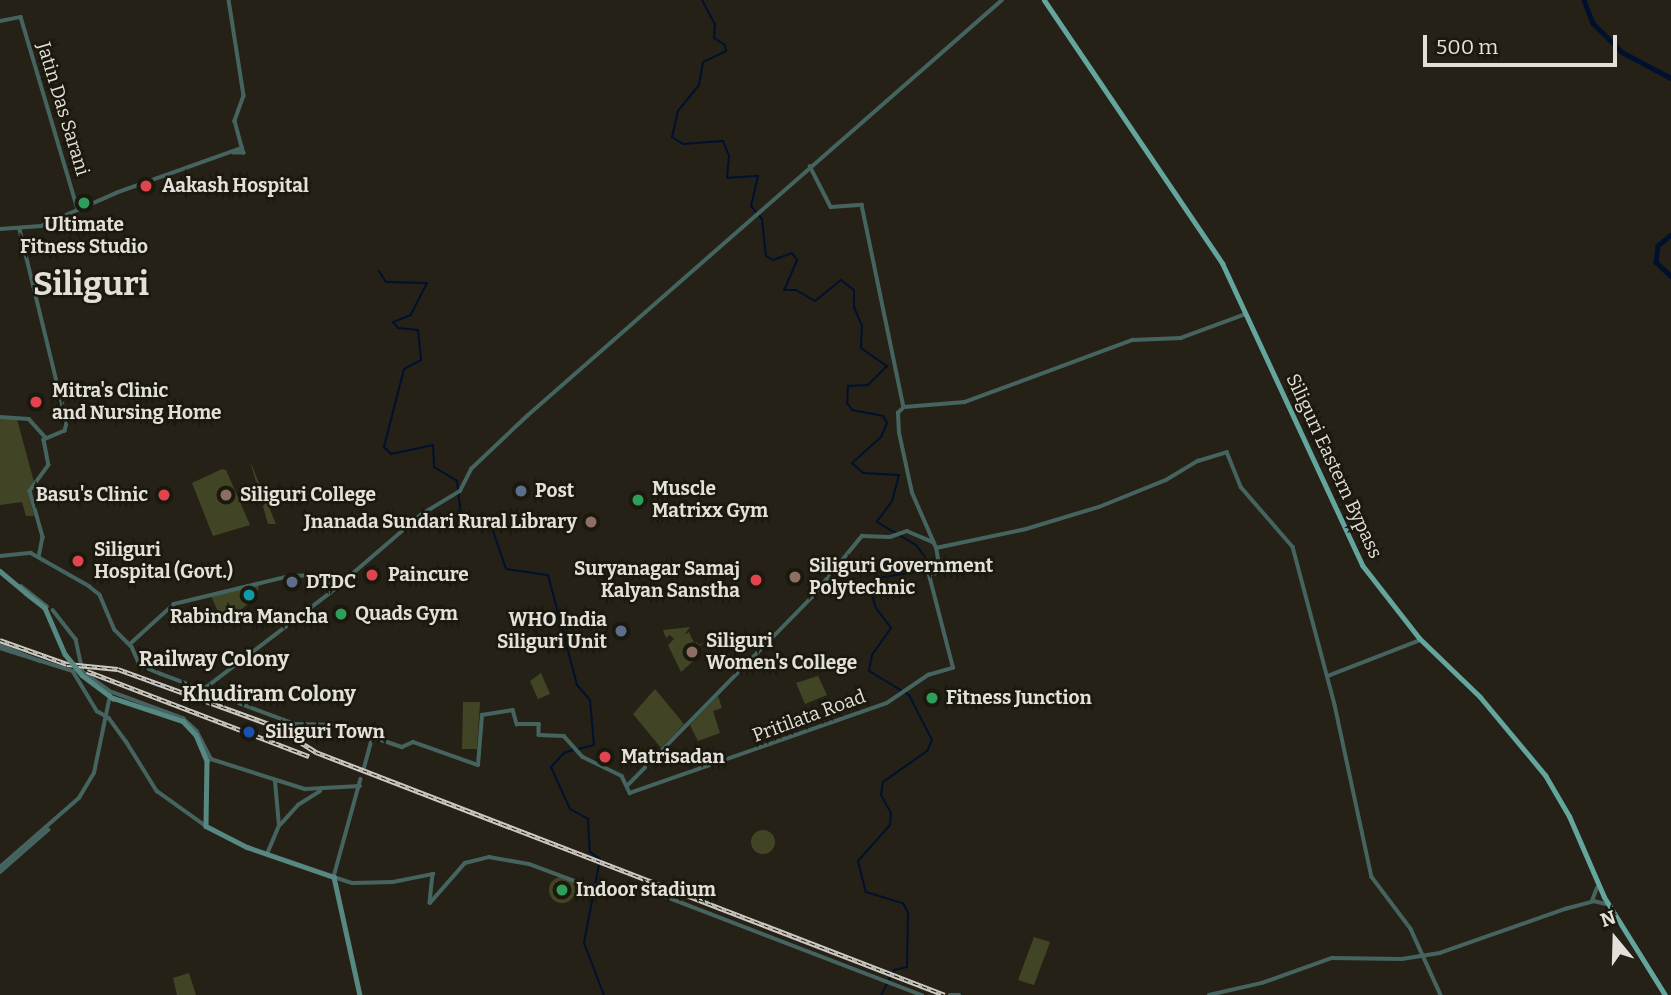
<!DOCTYPE html>
<style>
body{margin:0}
#map{position:relative;width:1671px;height:995px;overflow:hidden;background:#252117;font-family:Bitter,serif}
div>[style]{position:absolute}
[style*='--x']{left:calc(var(--x)*1px);top:calc(var(--y)*1px);width:calc(var(--w)*1px);rotate:calc(var(--a)*1deg)}
.green>*{inset:0;background:#424525}
.round{border-radius:50%}
.stream>*{height:2px;margin:-1px;padding:0 1px;transform-origin:1px;border-radius:1px;background:#00112e}
.river>*{height:4.5px;margin:-2.25px;padding:0 2.25px;transform-origin:2.25px;border-radius:2.25px;background:#00112e}
.tertiary>*{height:3.5px;margin:-1.75px;padding:0 1.75px;transform-origin:1.75px;border-radius:1.75px;background:#45645f}
.secondary>*{height:4.5px;margin:-2.25px;padding:0 2.25px;transform-origin:2.25px;border-radius:2.25px;background:#578982}
.primary>*{height:5px;margin:-2.5px;padding:0 2.5px;transform-origin:2.5px;border-radius:2.5px;background:#64a69d}
.rail>*{height:4.5px;margin-top:-2.25px;transform-origin:0;background:repeating-linear-gradient(90deg,#1b180e 0 5px,#cdcac3 0 10px);box-sizing:border-box;border-block:2px solid #cdcac3}
.tertiary-bridge>*{height:3.5px;margin:-1.75px;padding:0 1.75px;transform-origin:1.75px;border-radius:1.75px;background:#45645f}
.secondary-bridge>*{height:4.5px;margin:-2.25px;padding:0 2.25px;transform-origin:2.25px;border-radius:2.25px;background:#578982}
.dots>*{width:19px;height:19px;translate:-50% -50%;box-sizing:border-box;border:4px solid #1b180e;border-radius:50%}
span{translate:-50% -50%;white-space:nowrap;text-align:center;line-height:1.15;-webkit-text-stroke:5px #1b180e;paint-order:stroke}
.street-label{font-size:19px;color:#e3e0d9}
.poi-label{font-size:19px;color:#e3e0d9;font-weight:700}
.left{translate:0 -50%;text-align:left}
.right{translate:-100% -50%;text-align:right}
.neighbourhood-label{font-size:21px;color:#e3e0d9;font-weight:700}
.town-label{font-size:33px;color:#e3e0d9;font-weight:700}
.north{position:absolute;left:1580px;top:904px;width:70px;height:70px;-webkit-text-stroke:5px #1b180e;paint-order:stroke;rotate:341deg;font-size:19px;font-weight:700;line-height:28px;text-align:center;color:#e3e0d9}
.north::after{content:'';display:block;margin:auto;width:24px;height:32px;background:#e3e0d9;clip-path:polygon(50% 0,100% 100%,50% 72%,0 100%)}
.scale{position:absolute;left:1423px;top:35px;width:194px;height:32px;box-sizing:border-box;border:4px solid #e3e0d9;border-top:0;padding-left:9px;font-size:21px;line-height:24px;white-space:nowrap;color:#e3e0d9;-webkit-text-stroke:5px #1b180e;paint-order:stroke}
</style>
<div id="map">
<div class="green">
<div style="clip-path:polygon(0 418px,17px 419px,34px 482px,28px 491px,34px 516px,26px 516px,22px 502px,0 505px)"></div>
<div style="clip-path:polygon(250px 461px,276px 524px,268px 524px)"></div>
<div style="clip-path:polygon(222px 469px,226px 470px,250px 525px,213px 536px,192px 483px)"></div>
<div style="clip-path:polygon(259px 584px,257px 597px,234px 615px,226px 620px,219px 614px,211px 596px)"></div>
<div style="clip-path:polygon(690px 627px,684px 635px,689px 632px,694px 643px,698px 642px,696px 646px,704px 642px,693px 652px,698px 657px,681px 672px,668px 645px,674px 639px,670px 635px,666px 638px,663px 630px)"></div>
<div style="clip-path:polygon(541px 673px,550px 694px,538px 699px,530px 681px)"></div>
<div style="clip-path:polygon(818px 676px,827px 695px,805px 704px,796px 683px)"></div>
<div style="clip-path:polygon(655px 689px,684px 724px,661px 748px,633px 714px)"></div>
<div style="clip-path:polygon(718px 696px,722px 708px,713px 711px,720px 733px,698px 741px,690px 725px)"></div>
<div style="clip-path:polygon(463px 702px,480px 702px,477px 749px,462px 749px)"></div>
<div class="round" style="left:751px;top:830px;width:24px;height:24px"></div>
<div class="round" style="left:549px;top:877px;width:26px;height:26px"></div>
<div style="clip-path:polygon(1034px 937px,1050px 942px,1034px 985px,1018px 980px)"></div>
<div style="clip-path:polygon(189px 973px,196px 995px,177px 995px,173px 978px)"></div>
</div>
<div class="stream">
<div style="--x:702;--y:0;--w:27;--a:62"></div>
<div style="--x:715;--y:24;--w:14;--a:94"></div>
<div style="--x:714;--y:38;--w:13;--a:32"></div>
<div style="--x:725;--y:45;--w:6;--a:81"></div>
<div style="--x:726;--y:51;--w:25;--a:154"></div>
<div style="--x:703;--y:62;--w:23;--a:100"></div>
<div style="--x:699;--y:85;--w:33;--a:129"></div>
<div style="--x:678;--y:111;--w:27;--a:103"></div>
<div style="--x:672;--y:137;--w:13;--a:32"></div>
<div style="--x:683;--y:144;--w:40;--a:-4.3"></div>
<div style="--x:723;--y:141;--w:16;--a:68"></div>
<div style="--x:729;--y:156;--w:22;--a:95"></div>
<div style="--x:727;--y:178;--w:31;--a:-4"></div>
<div style="--x:758;--y:176;--w:31;--a:103"></div>
<div style="--x:751;--y:206;--w:17;--a:50"></div>
<div style="--x:762;--y:219;--w:37;--a:84"></div>
<div style="--x:766;--y:256;--w:8;--a:30"></div>
<div style="--x:773;--y:260;--w:20;--a:-20"></div>
<div style="--x:792;--y:253;--w:9;--a:54"></div>
<div style="--x:797;--y:260;--w:33;--a:113"></div>
<div style="--x:784;--y:290;--w:12;--a:0"></div>
<div style="--x:796;--y:290;--w:22;--a:30"></div>
<div style="--x:815;--y:301;--w:33;--a:-39"></div>
<div style="--x:841;--y:280;--w:16;--a:38"></div>
<div style="--x:854;--y:290;--w:17;--a:90"></div>
<div style="--x:854;--y:307;--w:21;--a:67"></div>
<div style="--x:862;--y:326;--w:22;--a:93"></div>
<div style="--x:861;--y:348;--w:32;--a:35"></div>
<div style="--x:887;--y:366;--w:27;--a:135"></div>
<div style="--x:868;--y:385;--w:20;--a:177"></div>
<div style="--x:848;--y:386;--w:17;--a:93"></div>
<div style="--x:847;--y:403;--w:9;--a:54"></div>
<div style="--x:852;--y:410;--w:32;--a:11"></div>
<div style="--x:883;--y:416;--w:8;--a:60"></div>
<div style="--x:887;--y:423;--w:15;--a:113"></div>
<div style="--x:881;--y:437;--w:39;--a:138"></div>
<div style="--x:852;--y:463;--w:15;--a:42"></div>
<div style="--x:863;--y:473;--w:36;--a:3"></div>
<div style="--x:899;--y:475;--w:27;--a:105"></div>
<div style="--x:892;--y:501;--w:26;--a:126"></div>
<div style="--x:877;--y:522;--w:45;--a:30.5"></div>
<div style="--x:916;--y:545;--w:15;--a:53"></div>
<div style="--x:925;--y:557;--w:15;--a:106"></div>
<div style="--x:921;--y:571;--w:44;--a:170.8"></div>
<div style="--x:878;--y:578;--w:16;--a:117"></div>
<div style="--x:871;--y:592;--w:17;--a:73"></div>
<div style="--x:876;--y:608;--w:25;--a:53"></div>
<div style="--x:891;--y:628;--w:33;--a:125"></div>
<div style="--x:872;--y:655;--w:16;--a:101"></div>
<div style="--x:869;--y:671;--w:47;--a:31"></div>
<div style="--x:909;--y:695;--w:51;--a:62.9"></div>
<div style="--x:932;--y:740;--w:12;--a:114"></div>
<div style="--x:927;--y:751;--w:54;--a:144.8"></div>
<div style="--x:883;--y:782;--w:13;--a:99"></div>
<div style="--x:881;--y:795;--w:21;--a:61"></div>
<div style="--x:891;--y:813;--w:12;--a:95"></div>
<div style="--x:890;--y:825;--w:48;--a:131.6"></div>
<div style="--x:858;--y:861;--w:32;--a:76"></div>
<div style="--x:866;--y:892;--w:39;--a:17"></div>
<div style="--x:903;--y:903;--w:11;--a:63"></div>
<div style="--x:908;--y:913;--w:54;--a:91.1"></div>
<div style="--x:907;--y:967;--w:13;--a:167"></div>
<div style="--x:894;--y:970;--w:28;--a:117"></div>
<div style="--x:379;--y:271;--w:13;--a:58"></div>
<div style="--x:386;--y:282;--w:41;--a:1.4"></div>
<div style="--x:427;--y:283;--w:36;--a:117"></div>
<div style="--x:411;--y:315;--w:19;--a:159"></div>
<div style="--x:393;--y:322;--w:8;--a:50"></div>
<div style="--x:398;--y:328;--w:20;--a:6"></div>
<div style="--x:418;--y:330;--w:30;--a:84"></div>
<div style="--x:421;--y:360;--w:19;--a:152"></div>
<div style="--x:404;--y:369;--w:81;--a:104.4"></div>
<div style="--x:384;--y:447;--w:10;--a:45"></div>
<div style="--x:391;--y:454;--w:43;--a:-12.1"></div>
<div style="--x:433;--y:445;--w:22;--a:87"></div>
<div style="--x:434;--y:467;--w:27;--a:31"></div>
<div style="--x:457;--y:481;--w:43;--a:83.4"></div>
<div style="--x:462;--y:524;--w:30;--a:8"></div>
<div style="--x:492;--y:528;--w:43;--a:71.1"></div>
<div style="--x:506;--y:569;--w:42;--a:8.1"></div>
<div style="--x:548;--y:575;--w:114;--a:75.2"></div>
<div style="--x:577;--y:685;--w:20;--a:49"></div>
<div style="--x:590;--y:700;--w:45;--a:84.9"></div>
<div style="--x:594;--y:745;--w:30;--a:166"></div>
<div style="--x:565;--y:752;--w:21;--a:133"></div>
<div style="--x:551;--y:767;--w:46;--a:65.7"></div>
<div style="--x:570;--y:809;--w:21;--a:29"></div>
<div style="--x:588;--y:819;--w:33;--a:87"></div>
<div style="--x:590;--y:852;--w:12;--a:35"></div>
<div style="--x:600;--y:859;--w:86;--a:100.8"></div>
<div style="--x:584;--y:943;--w:56;--a:69"></div>
</div>
<div class="river">
<div style="--x:1584;--y:0;--w:25;--a:69"></div>
<div style="--x:1593;--y:23;--w:41;--a:45"></div>
<div style="--x:1622;--y:52;--w:55;--a:28"></div>
<div style="--x:1671;--y:235;--w:17;--a:140"></div>
<div style="--x:1658;--y:246;--w:16;--a:97"></div>
<div style="--x:1656;--y:262;--w:21;--a:43"></div>
</div>
<div class="tertiary">
<div style="--x:229;--y:0;--w:97;--a:81.1"></div>
<div style="--x:244;--y:96;--w:27;--a:110"></div>
<div style="--x:235;--y:121;--w:28;--a:75"></div>
<div style="--x:0;--y:21;--w:21;--a:-11"></div>
<div style="--x:21;--y:17;--w:201;--a:73.5"></div>
<div style="--x:810;--y:166;--w:46;--a:62.9"></div>
<div style="--x:831;--y:207;--w:31;--a:-4"></div>
<div style="--x:862;--y:205;--w:206;--a:78.3"></div>
<div style="--x:0;--y:229;--w:41;--a:-4.2"></div>
<div style="--x:41;--y:226;--w:82;--a:-23.7"></div>
<div style="--x:116;--y:193;--w:134;--a:-19.7"></div>
<div style="--x:242;--y:148;--w:5;--a:68"></div>
<div style="--x:244;--y:153;--w:10;--a:180"></div>
<div style="--x:20;--y:230;--w:199;--a:76.3"></div>
<div style="--x:67;--y:423;--w:8;--a:104"></div>
<div style="--x:65;--y:431;--w:23;--a:157"></div>
<div style="--x:44;--y:440;--w:25;--a:79"></div>
<div style="--x:49;--y:465;--w:32;--a:126"></div>
<div style="--x:30;--y:491;--w:48;--a:74.2"></div>
<div style="--x:43;--y:537;--w:20;--a:101"></div>
<div style="--x:904;--y:407;--w:61;--a:-4.7"></div>
<div style="--x:965;--y:402;--w:179;--a:-20.3"></div>
<div style="--x:1133;--y:340;--w:48;--a:-2.4"></div>
<div style="--x:1181;--y:338;--w:69;--a:-20.3"></div>
<div style="--x:0;--y:417;--w:29;--a:4"></div>
<div style="--x:29;--y:419;--w:24;--a:48"></div>
<div style="--x:936;--y:548;--w:92;--a:-11.9"></div>
<div style="--x:1026;--y:529;--w:76;--a:-16.8"></div>
<div style="--x:1099;--y:507;--w:72;--a:-21.9"></div>
<div style="--x:1166;--y:480;--w:37;--a:-31"></div>
<div style="--x:1198;--y:461;--w:30;--a:-17"></div>
<div style="--x:1227;--y:452;--w:38;--a:68"></div>
<div style="--x:1241;--y:487;--w:79;--a:49.1"></div>
<div style="--x:1293;--y:547;--w:163;--a:75.1"></div>
<div style="--x:1335;--y:705;--w:176;--a:77.9"></div>
<div style="--x:1372;--y:877;--w:65;--a:53.1"></div>
<div style="--x:1411;--y:929;--w:72;--a:65.6"></div>
<div style="--x:0;--y:556;--w:31;--a:-6"></div>
<div style="--x:31;--y:553;--w:67;--a:29.6"></div>
<div style="--x:89;--y:586;--w:14;--a:39"></div>
<div style="--x:100;--y:595;--w:38;--a:67"></div>
<div style="--x:115;--y:630;--w:24;--a:45"></div>
<div style="--x:132;--y:647;--w:20;--a:66"></div>
<div style="--x:140;--y:665;--w:23;--a:23"></div>
<div style="--x:161;--y:674;--w:143;--a:20.5"></div>
<div style="--x:295;--y:724;--w:42;--a:1.4"></div>
<div style="--x:337;--y:725;--w:69;--a:18.7"></div>
<div style="--x:402;--y:747;--w:12;--a:-24"></div>
<div style="--x:413;--y:742;--w:69;--a:19.5"></div>
<div style="--x:478;--y:765;--w:50;--a:-85.4"></div>
<div style="--x:482;--y:715;--w:31;--a:-9"></div>
<div style="--x:513;--y:710;--w:15;--a:74"></div>
<div style="--x:517;--y:724;--w:22;--a:0"></div>
<div style="--x:539;--y:724;--w:11;--a:90"></div>
<div style="--x:539;--y:735;--w:25;--a:2"></div>
<div style="--x:564;--y:736;--w:28;--a:48"></div>
<div style="--x:583;--y:757;--w:43;--a:26"></div>
<div style="--x:622;--y:776;--w:19;--a:65"></div>
<div style="--x:630;--y:793;--w:272;--a:-19.3"></div>
<div style="--x:887;--y:703;--w:50;--a:-34.3"></div>
<div style="--x:928;--y:675;--w:26;--a:-16"></div>
<div style="--x:953;--y:668;--w:96;--a:-104.5"></div>
<div style="--x:929;--y:575;--w:11;--a:-15"></div>
<div style="--x:940;--y:572;--w:24;--a:-99"></div>
<div style="--x:936;--y:548;--w:60;--a:-113.6"></div>
<div style="--x:912;--y:493;--w:61;--a:-102.2"></div>
<div style="--x:899;--y:433;--w:20;--a:-93"></div>
<div style="--x:898;--y:413;--w:8;--a:-45"></div>
<div style="--x:21;--y:586;--w:33;--a:38"></div>
<div style="--x:53;--y:610;--w:37;--a:52"></div>
<div style="--x:76;--y:639;--w:34;--a:78"></div>
<div style="--x:83;--y:672;--w:35;--a:35"></div>
<div style="--x:112;--y:692;--w:76;--a:20.1"></div>
<div style="--x:183;--y:718;--w:19;--a:43"></div>
<div style="--x:197;--y:731;--w:31;--a:63"></div>
<div style="--x:211;--y:759;--w:99;--a:17.7"></div>
<div style="--x:305;--y:789;--w:55;--a:-3.1"></div>
<div style="--x:130;--y:644;--w:59;--a:-42.3"></div>
<div style="--x:174;--y:604;--w:119;--a:-13.6"></div>
<div style="--x:290;--y:576;--w:30;--a:-2"></div>
<div style="--x:320;--y:575;--w:16;--a:47"></div>
<div style="--x:0;--y:645;--w:43;--a:21.8"></div>
<div style="--x:0;--y:648;--w:77;--a:17.5"></div>
<div style="--x:73;--y:671;--w:47;--a:59"></div>
<div style="--x:97;--y:711;--w:14;--a:30"></div>
<div style="--x:109;--y:718;--w:29;--a:54"></div>
<div style="--x:126;--y:741;--w:59;--a:58.2"></div>
<div style="--x:157;--y:791;--w:60;--a:35.5"></div>
<div style="--x:1328;--y:676;--w:97;--a:-21.3"></div>
<div style="--x:204;--y:689;--w:158;--a:-37.3"></div>
<div style="--x:330;--y:593;--w:121;--a:-40.7"></div>
<div style="--x:422;--y:514;--w:44;--a:-31.2"></div>
<div style="--x:460;--y:491;--w:25;--a:-63"></div>
<div style="--x:471;--y:469;--w:77;--a:-43.4"></div>
<div style="--x:527;--y:416;--w:631;--a:-41.21"></div>
<div style="--x:364;--y:768;--w:34;--a:-75"></div>
<div style="--x:361;--y:779;--w:102;--a:105.4"></div>
<div style="--x:334;--y:877;--w:20;--a:18"></div>
<div style="--x:353;--y:883;--w:40;--a:-1.4"></div>
<div style="--x:393;--y:882;--w:41;--a:-11.3"></div>
<div style="--x:433;--y:874;--w:29;--a:96"></div>
<div style="--x:430;--y:903;--w:53;--a:-48.8"></div>
<div style="--x:465;--y:863;--w:25;--a:-14"></div>
<div style="--x:489;--y:857;--w:41;--a:9.9"></div>
<div style="--x:529;--y:864;--w:63;--a:20.4"></div>
<div style="--x:588;--y:886;--w:55;--a:2.1"></div>
<div style="--x:643;--y:888;--w:299;--a:21"></div>
<div style="--x:628;--y:785;--w:263;--a:-45.6"></div>
<div style="--x:812;--y:597;--w:79;--a:-50.7"></div>
<div style="--x:862;--y:536;--w:28;--a:2"></div>
<div style="--x:890;--y:537;--w:18;--a:-19"></div>
<div style="--x:907;--y:531;--w:28;--a:23"></div>
<div style="--x:281;--y:824;--w:25;--a:-48"></div>
<div style="--x:298;--y:805;--w:26;--a:-32"></div>
<div style="--x:267;--y:854;--w:30;--a:-67"></div>
<div style="--x:279;--y:826;--w:45;--a:-95.1"></div>
<div style="--x:0;--y:867;--w:105;--a:-41.1"></div>
<div style="--x:0;--y:872;--w:64;--a:-41.2"></div>
<div style="--x:1592;--y:901;--w:14;--a:-69"></div>
<div style="--x:950;--y:995;--w:9;--a:0"></div>
<div style="--x:1209;--y:995;--w:54;--a:-12.8"></div>
<div style="--x:1262;--y:983;--w:74;--a:-19.7"></div>
<div style="--x:1332;--y:958;--w:70;--a:0.8"></div>
<div style="--x:1402;--y:959;--w:38;--a:-9"></div>
<div style="--x:1440;--y:953;--w:133;--a:-19.4"></div>
<div style="--x:1565;--y:909;--w:30;--a:-15"></div>
<div style="--x:1594;--y:901;--w:12;--a:14"></div>
</div>
<div class="secondary">
<div style="--x:0;--y:571;--w:34;--a:40"></div>
<div style="--x:207;--y:761;--w:65;--a:90.9"></div>
<div style="--x:206;--y:826;--w:46;--a:27.1"></div>
<div style="--x:247;--y:847;--w:92;--a:19"></div>
<div style="--x:334;--y:877;--w:121;--a:77.6"></div>
</div>
<div class="primary">
<div style="--x:1044;--y:0;--w:318;--a:55.9"></div>
<div style="--x:1222;--y:263;--w:333;--a:65.1"></div>
<div style="--x:1362;--y:565;--w:93;--a:52"></div>
<div style="--x:1419;--y:638;--w:85;--a:44"></div>
<div style="--x:1480;--y:697;--w:102;--a:50.2"></div>
<div style="--x:1545;--y:775;--w:48;--a:59.7"></div>
<div style="--x:1569;--y:816;--w:88;--a:66.6"></div>
<div style="--x:1604;--y:897;--w:115;--a:58.1"></div>
</div>
<div class="rail">
<div style="--x:0;--y:640;--w:71;--a:19.7"></div>
<div style="--x:67;--y:664;--w:51;--a:5.6"></div>
<div style="--x:118;--y:669;--w:167;--a:20"></div>
<div style="--x:275;--y:726;--w:49;--a:32.4"></div>
<div style="--x:316;--y:752;--w:674;--a:21.12"></div>
<div style="--x:87;--y:671;--w:238;--a:21"></div>
</div>
<div class="tertiary-bridge">
<div style="--x:79;--y:798;--w:29;--a:-59"></div>
<div style="--x:94;--y:773;--w:79;--a:-78.3"></div>
</div>
<div class="secondary-bridge">
<div style="--x:26;--y:593;--w:24;--a:38"></div>
<div style="--x:45;--y:608;--w:50;--a:66.5"></div>
<div style="--x:65;--y:654;--w:27;--a:51"></div>
<div style="--x:82;--y:675;--w:39;--a:37"></div>
<div style="--x:113;--y:698;--w:74;--a:18.2"></div>
<div style="--x:183;--y:721;--w:19;--a:47"></div>
<div style="--x:196;--y:735;--w:28;--a:67"></div>
</div>
<div class="dots">
<div style="left:146px;top:186px;background:#e0444e"></div>
<div style="left:84px;top:203px;background:#2e9e5b"></div>
<div style="left:36px;top:402px;background:#e0444e"></div>
<div style="left:521px;top:491px;background:#5c6f8a"></div>
<div style="left:164px;top:495px;background:#e0444e"></div>
<div style="left:226px;top:495px;background:#8d6e63"></div>
<div style="left:638px;top:500px;background:#2e9e5b"></div>
<div style="left:591px;top:522px;background:#8d6e63"></div>
<div style="left:78px;top:561px;background:#e0444e"></div>
<div style="left:372px;top:575px;background:#e0444e"></div>
<div style="left:795px;top:577px;background:#8d6e63"></div>
<div style="left:756px;top:580px;background:#e0444e"></div>
<div style="left:292px;top:582px;background:#5c6f8a"></div>
<div style="left:249px;top:595px;background:#0f9aa8"></div>
<div style="left:341px;top:614px;background:#2e9e5b"></div>
<div style="left:621px;top:631px;background:#5c6f8a"></div>
<div style="left:692px;top:652px;background:#8d6e63"></div>
<div style="left:932px;top:698px;background:#2e9e5b"></div>
<div style="left:249px;top:732px;background:#1a4fb4"></div>
<div style="left:605px;top:757px;background:#e0444e"></div>
<div style="left:562px;top:890px;background:#2e9e5b"></div>
</div>
<div class="street-label">
<span style="left:63px;top:109px;rotate:73deg">Jatin Das Sarani</span>
<span style="left:1334px;top:466px;rotate:65deg">Siliguri Eastern Bypass</span>
<span style="left:809px;top:716px;rotate:-20deg">Pritilata Road</span>
</div>
<div class="poi-label">
<span class="left" style="left:162px;top:186px">Aakash Hospital</span>
<span style="left:84px;top:236px">Ultimate<br>Fitness Studio</span>
<span class="left" style="left:52px;top:402px">Mitra's Clinic<br>and Nursing Home</span>
<span class="left" style="left:652px;top:500px">Muscle<br>Matrixx Gym</span>
<span class="left" style="left:535px;top:491px">Post</span>
<span class="right" style="left:148px;top:495px">Basu's Clinic</span>
<span class="left" style="left:240px;top:495px">Siliguri College</span>
<span class="right" style="left:577px;top:522px">Jnanada Sundari Rural Library</span>
<span class="left" style="left:94px;top:561px">Siliguri<br>Hospital (Govt.)</span>
<span class="left" style="left:809px;top:577px">Siliguri Government<br>Polytechnic</span>
<span class="right" style="left:740px;top:580px">Suryanagar Samaj<br>Kalyan Sanstha</span>
<span class="left" style="left:388px;top:575px">Paincure</span>
<span class="left" style="left:306px;top:582px">DTDC</span>
<span class="left" style="left:355px;top:614px">Quads Gym</span>
<span style="left:249px;top:617px">Rabindra Mancha</span>
<span class="right" style="left:607px;top:631px">WHO India<br>Siliguri Unit</span>
<span class="left" style="left:706px;top:652px">Siliguri<br>Women's College</span>
<span class="left" style="left:946px;top:698px">Fitness Junction</span>
<span class="left" style="left:265px;top:732px">Siliguri Town</span>
<span class="left" style="left:621px;top:757px">Matrisadan</span>
<span class="left" style="left:576px;top:890px">Indoor stadium</span>
</div>
<div class="neighbourhood-label">
<span style="left:214px;top:659px">Railway Colony</span>
<span style="left:269px;top:694px">Khudiram Colony</span>
</div>
<div class="town-label">
<span style="left:91px;top:285px">Siliguri</span>
</div>
<div class="north">N</div>
<div class="scale">500 m</div>
</div>
